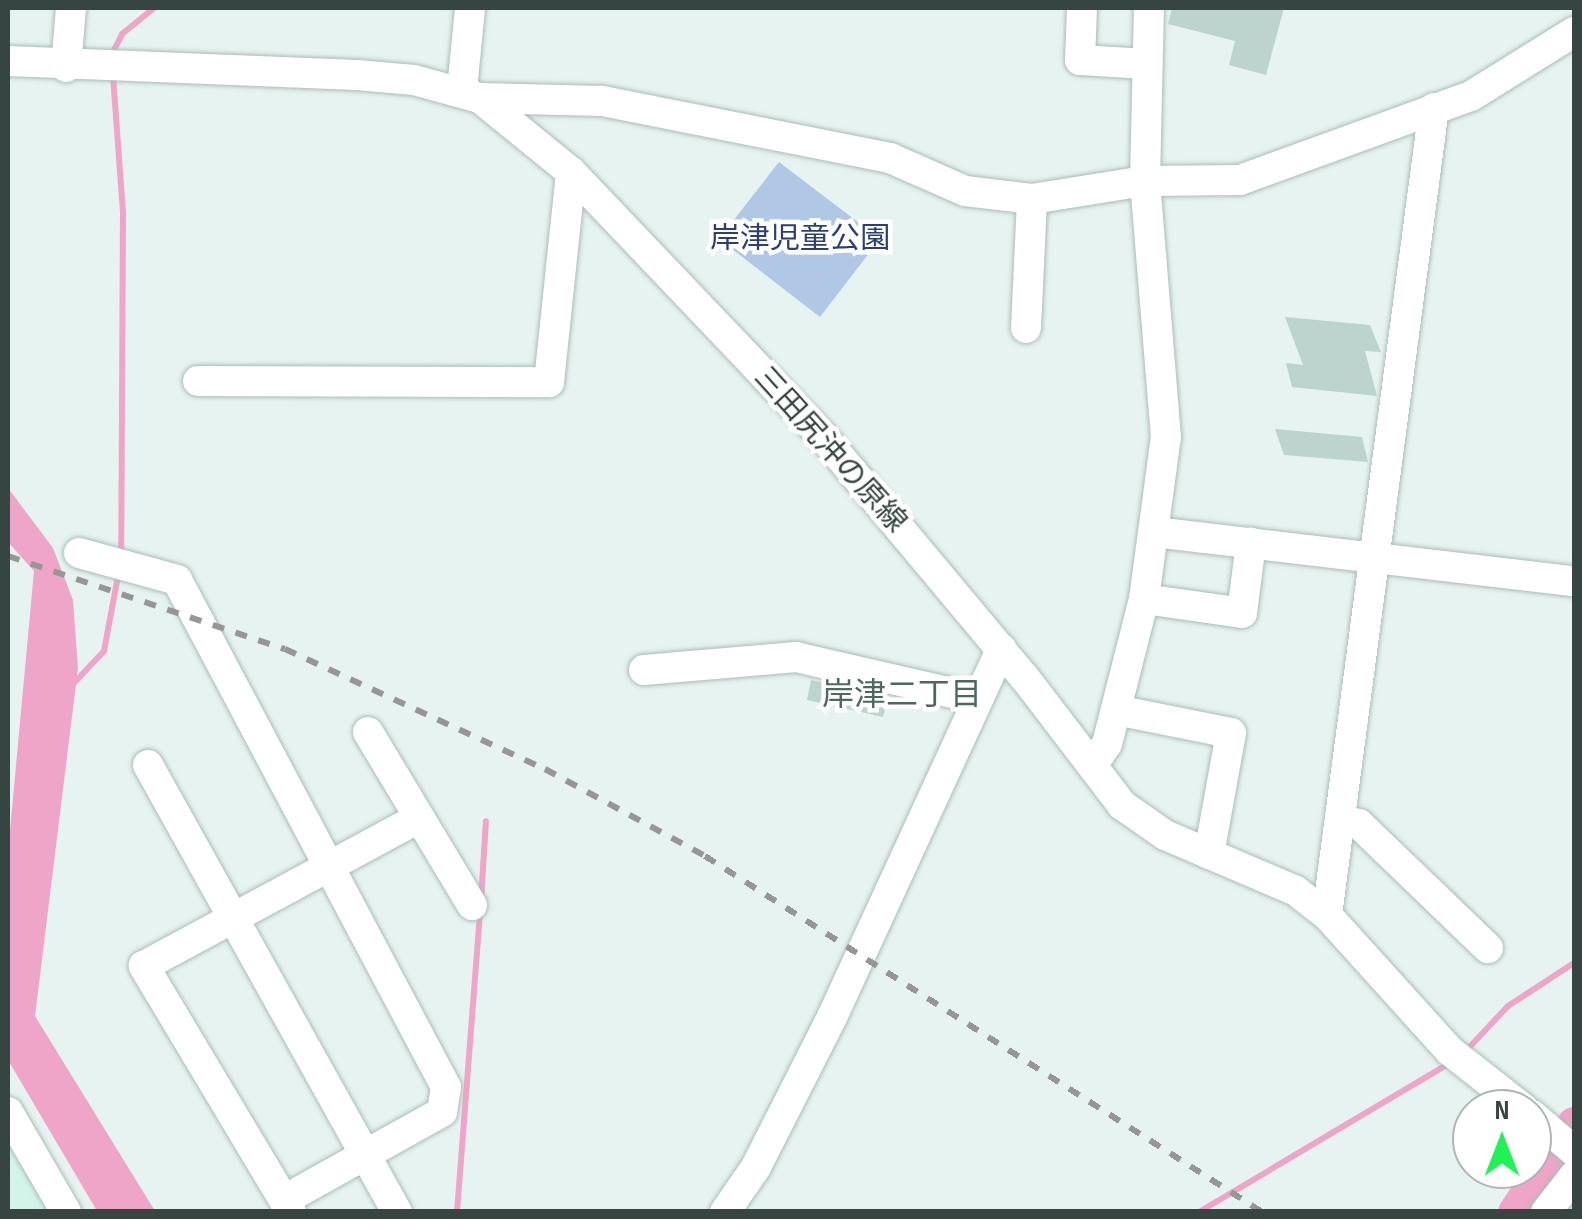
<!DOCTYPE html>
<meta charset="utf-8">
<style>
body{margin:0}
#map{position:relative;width:1582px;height:1219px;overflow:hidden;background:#e7f3f0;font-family:"Sofia Sans Condensed","Noto Sans JP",sans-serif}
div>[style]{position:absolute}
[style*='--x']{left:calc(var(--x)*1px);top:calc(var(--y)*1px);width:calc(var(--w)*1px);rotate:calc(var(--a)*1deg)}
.commercial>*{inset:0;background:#d2f4e9}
.green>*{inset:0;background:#b0c8e6}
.water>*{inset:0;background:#eea5c8}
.stream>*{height:6px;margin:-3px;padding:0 3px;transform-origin:3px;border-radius:3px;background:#eea5c8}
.river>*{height:35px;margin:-17.5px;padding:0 17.5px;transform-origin:17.5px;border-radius:17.5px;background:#eea5c8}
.building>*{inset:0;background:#bcd4cd}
.roads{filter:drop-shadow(0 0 2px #a9beb9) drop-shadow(0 0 2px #a9beb9)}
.minor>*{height:30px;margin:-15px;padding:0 15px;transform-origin:15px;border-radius:15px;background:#fff}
.rail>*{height:6px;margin-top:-3px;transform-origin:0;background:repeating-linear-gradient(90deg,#969696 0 12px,transparent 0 24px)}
span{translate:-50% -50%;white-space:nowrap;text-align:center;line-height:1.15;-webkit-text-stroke:9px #fff;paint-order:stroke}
.park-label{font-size:30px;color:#2b3f75}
.street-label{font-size:30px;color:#364541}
.neighbourhood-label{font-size:32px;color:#4d6860}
.frame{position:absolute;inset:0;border:10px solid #364541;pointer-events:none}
.north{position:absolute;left:1452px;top:1089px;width:100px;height:100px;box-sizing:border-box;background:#fff;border:2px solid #afb5b3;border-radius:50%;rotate:0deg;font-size:28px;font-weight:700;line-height:40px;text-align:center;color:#364541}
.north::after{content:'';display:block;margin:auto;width:35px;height:45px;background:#1ef255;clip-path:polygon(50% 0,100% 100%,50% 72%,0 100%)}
</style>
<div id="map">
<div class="commercial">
<div style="clip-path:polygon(22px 1138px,66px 1211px,8px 1212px,8px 1151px)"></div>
</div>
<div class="green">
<div style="clip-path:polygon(779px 162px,880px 239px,820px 317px,719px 239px)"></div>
</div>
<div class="water">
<div style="clip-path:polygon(8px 488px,53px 548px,73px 600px,78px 668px,35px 1016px,155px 1211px,97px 1211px,8px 1060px,8px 852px,34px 571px,8px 542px)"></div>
</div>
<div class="stream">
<div style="--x:112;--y:54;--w:22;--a:-63"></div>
<div style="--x:122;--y:34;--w:41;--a:-39.1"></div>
<div style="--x:113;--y:76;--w:136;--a:85.8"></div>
<div style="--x:123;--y:212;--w:341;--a:90.3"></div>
<div style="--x:73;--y:684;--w:45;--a:-46.8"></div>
<div style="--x:104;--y:651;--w:81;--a:-79.4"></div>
<div style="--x:481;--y:900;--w:79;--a:-86.4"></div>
<div style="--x:1464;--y:1053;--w:64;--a:-46.9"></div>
<div style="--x:1508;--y:1006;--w:79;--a:-33.1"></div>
<div style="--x:457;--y:1212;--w:301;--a:-85.6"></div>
<div style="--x:1199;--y:1212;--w:292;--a:-30.7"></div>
</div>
<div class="river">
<div style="--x:1515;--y:1212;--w:106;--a:-56.2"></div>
</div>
<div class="building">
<div style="clip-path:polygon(1172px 8px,1284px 8px,1266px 75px,1229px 65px,1235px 41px,1168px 24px)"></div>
<div style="clip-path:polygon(1285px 317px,1370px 325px,1381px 352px,1365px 351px,1377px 396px,1292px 387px,1286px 363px,1303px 365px)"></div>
<div style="clip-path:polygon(1275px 429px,1362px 437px,1368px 462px,1284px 455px)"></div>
<div style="clip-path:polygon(811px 680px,888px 697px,883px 717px,807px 700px)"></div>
</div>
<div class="roads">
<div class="minor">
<div style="--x:1082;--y:8;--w:52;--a:92.2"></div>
<div style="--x:1080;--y:60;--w:67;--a:3.4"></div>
<div style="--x:8;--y:61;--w:349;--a:2.3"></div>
<div style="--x:357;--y:75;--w:57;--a:5"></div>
<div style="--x:414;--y:80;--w:68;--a:15.3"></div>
<div style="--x:480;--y:98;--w:117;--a:39.1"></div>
<div style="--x:571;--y:172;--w:367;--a:46.4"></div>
<div style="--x:824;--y:438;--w:313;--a:50.1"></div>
<div style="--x:1025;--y:678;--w:160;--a:52.6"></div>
<div style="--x:1122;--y:805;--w:52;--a:34.9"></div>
<div style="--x:1165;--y:835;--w:142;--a:23.1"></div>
<div style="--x:1296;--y:891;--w:39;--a:38"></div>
<div style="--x:1327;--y:915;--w:183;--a:47.9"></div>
<div style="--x:1450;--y:1051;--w:94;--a:38.1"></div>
<div style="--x:66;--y:67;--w:59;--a:-85.2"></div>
<div style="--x:462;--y:90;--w:82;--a:-84.4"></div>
<div style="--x:480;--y:98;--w:122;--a:1.4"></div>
<div style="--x:602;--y:101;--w:294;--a:11.2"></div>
<div style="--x:890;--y:158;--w:82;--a:23.7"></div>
<div style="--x:965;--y:191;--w:67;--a:6.8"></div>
<div style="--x:1032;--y:199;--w:114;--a:-9.1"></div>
<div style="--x:1145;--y:181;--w:95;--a:-0.6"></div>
<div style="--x:1240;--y:180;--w:246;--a:-20"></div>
<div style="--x:1471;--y:96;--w:121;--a:-31.9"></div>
<div style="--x:1026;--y:328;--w:129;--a:-87.3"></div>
<div style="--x:198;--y:381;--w:351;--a:0.2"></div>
<div style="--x:549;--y:382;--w:211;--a:-84"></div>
<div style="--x:1154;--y:532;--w:423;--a:6.7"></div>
<div style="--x:79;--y:553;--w:102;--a:15.4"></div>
<div style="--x:177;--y:580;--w:574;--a:62.05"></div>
<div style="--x:446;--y:1087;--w:25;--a:99"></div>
<div style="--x:442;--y:1112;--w:181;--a:150.9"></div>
<div style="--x:1144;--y:599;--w:99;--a:8.1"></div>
<div style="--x:1242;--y:613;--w:71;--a:-82.7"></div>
<div style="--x:644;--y:670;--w:153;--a:-4.9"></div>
<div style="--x:796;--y:657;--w:183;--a:13"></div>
<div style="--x:1116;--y:710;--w:117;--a:11.3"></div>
<div style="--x:1231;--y:733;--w:123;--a:100.3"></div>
<div style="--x:368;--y:732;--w:202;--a:59"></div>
<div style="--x:1094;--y:763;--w:23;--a:-56"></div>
<div style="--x:1107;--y:744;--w:150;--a:-75.7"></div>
<div style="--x:1144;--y:599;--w:163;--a:-82.3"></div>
<div style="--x:1166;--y:437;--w:257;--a:-94.7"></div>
<div style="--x:1145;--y:181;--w:173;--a:-88.7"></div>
<div style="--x:148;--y:765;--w:512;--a:60.88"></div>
<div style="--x:1343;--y:821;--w:16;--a:11"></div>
<div style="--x:1359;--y:824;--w:179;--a:43.9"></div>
<div style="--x:1327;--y:915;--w:814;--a:-82.45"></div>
<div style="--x:8;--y:1112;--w:116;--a:59.9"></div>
<div style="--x:1532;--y:1115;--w:55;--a:40.6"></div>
<div style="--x:291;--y:1212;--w:287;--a:-120.9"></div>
<div style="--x:144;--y:966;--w:312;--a:-28.3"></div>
<div style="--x:725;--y:1212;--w:55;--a:-55.4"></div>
<div style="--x:756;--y:1167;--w:170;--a:-63.1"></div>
<div style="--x:833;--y:1015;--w:403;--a:-65.3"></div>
<div style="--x:1546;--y:1212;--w:46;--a:-52.1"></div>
</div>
</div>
<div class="rail">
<div style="--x:8;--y:556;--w:292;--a:18.6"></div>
<div style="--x:285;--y:649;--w:286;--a:24.8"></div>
<div style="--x:545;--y:769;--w:182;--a:28.5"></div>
<div style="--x:705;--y:856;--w:661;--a:32.58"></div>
</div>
<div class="park-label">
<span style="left:800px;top:239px">岸津児童公園</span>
</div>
<div class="street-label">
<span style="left:830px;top:450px;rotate:48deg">三田尻沖の原線</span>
</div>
<div class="neighbourhood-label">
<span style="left:902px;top:696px">岸津二丁目</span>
</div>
<div class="frame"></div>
<div class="north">N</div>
</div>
